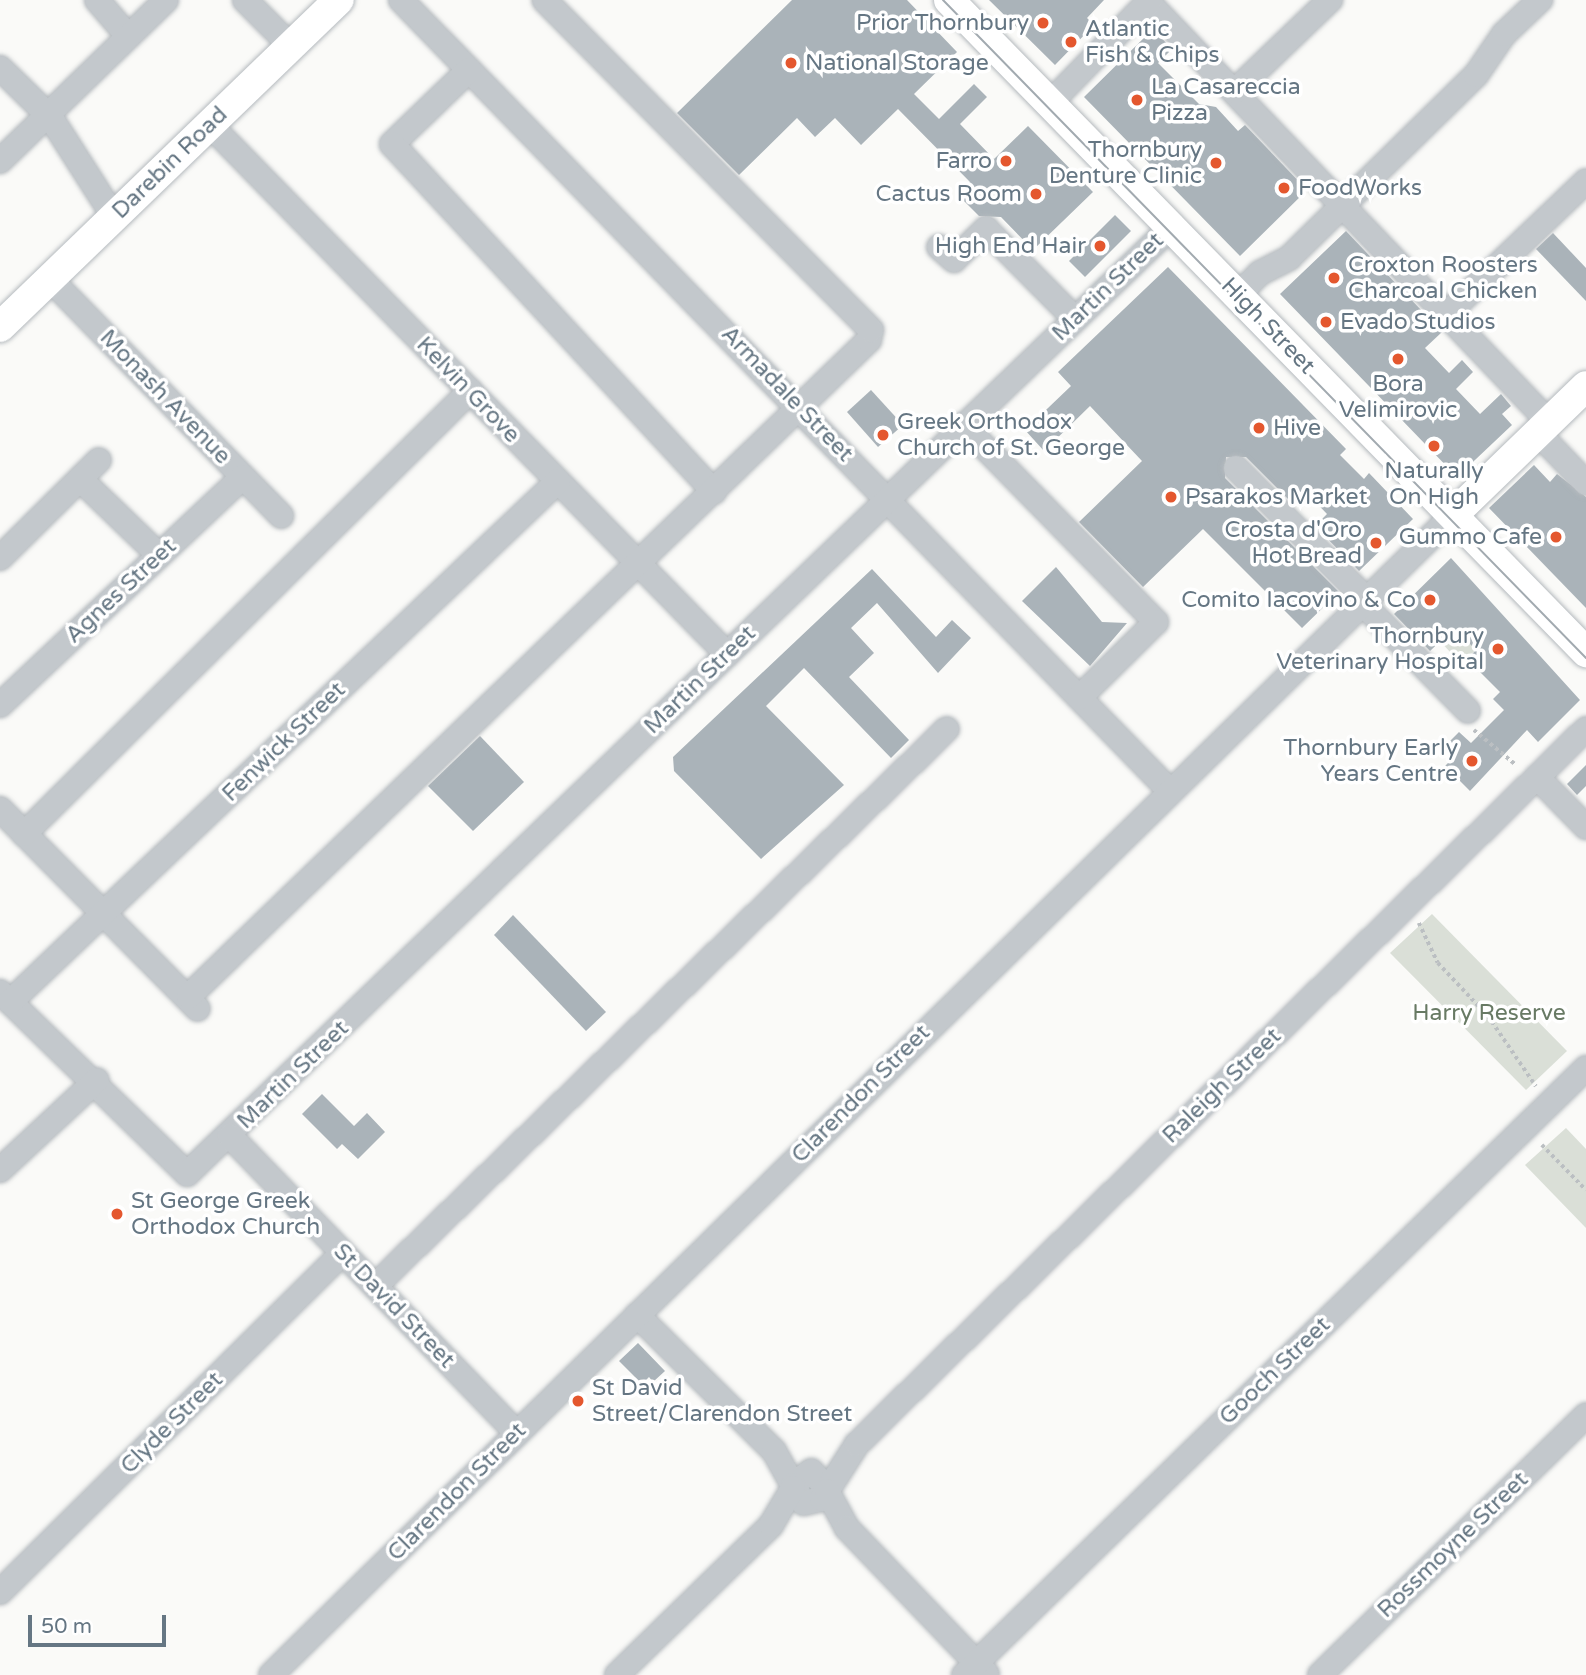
<!DOCTYPE html>
<style>
body{margin:0}
#map{position:relative;width:1586px;height:1675px;overflow:hidden;background:#fafaf8;font-family:"Varela Round",sans-serif}
div>[style]{position:absolute}
[style*='--x']{left:calc(var(--x)*1px);top:calc(var(--y)*1px);width:calc(var(--w)*1px);rotate:calc(var(--a)*1deg)}
.green>*{inset:0;background:#dadfd7}
.building>*{inset:0;background:#aab3b9}
.path>*{height:3.5px;margin-top:-1.75px;transform-origin:0;background:repeating-linear-gradient(90deg,#bbbfc2 0 3.5px,transparent 0 7px)}
.roads{filter:drop-shadow(0 0 2px #b5babe) drop-shadow(0 0 2px #b5babe)}
.minor>*{height:24px;margin:-12px;padding:0 12px;transform-origin:12px;border-radius:12px;background:#c3c8cc}
.major>*{height:30px;margin:-15px;padding:0 15px;transform-origin:15px;border-radius:15px;background:#fff}
.tram>*{height:2px;margin:-1px;padding:0 1px;transform-origin:1px;border-radius:1px;background:#a2aab0}
.dots>*{width:19px;height:19px;translate:-50% -50%;box-sizing:border-box;border:4px solid #fff;border-radius:50%}
span{translate:-50% -50%;white-space:nowrap;text-align:center;line-height:1.15;-webkit-text-stroke:7px #fff;paint-order:stroke}
.poi-label{font-size:23px;color:#657683}
.right{translate:-100% -50%;text-align:right}
.left{translate:0 -50%;text-align:left}
.street-label{font-size:23px;color:#657683}
.park-label{font-size:23px;color:#687a64}
.scale{position:absolute;left:28px;top:1615px;width:138px;height:32px;box-sizing:border-box;border:4px solid #657683;border-top:0;padding-left:9px;font-size:21px;line-height:24px;white-space:nowrap;color:#657683;-webkit-text-stroke:5px #fff;paint-order:stroke}
</style>
<div id="map">
<div class="green">
<div style="clip-path:polygon(1467px 615px,1489px 637px,1461px 664px,1440px 641px)"></div>
<div style="clip-path:polygon(1432px 914px,1567px 1051px,1526px 1090px,1390px 953px)"></div>
<div style="clip-path:polygon(1566px 1128px,1586px 1149px,1586px 1228px,1525px 1165px)"></div>
</div>
<div class="building">
<div style="clip-path:polygon(792px 0,907px 0,957px 52px,914px 94px,939px 119px,974px 84px,987px 97px,960px 124px,994px 159px,1028px 126px,1093px 192px,1033px 250px,1001px 217px,979px 216px,957px 194px,970px 182px,898px 109px,861px 145px,835px 118px,815px 137px,797px 118px,739px 175px,677px 113px)"></div>
<div style="clip-path:polygon(989px 0,1104px 0,1087px 18px,1094px 25px,1055px 65px)"></div>
<div style="clip-path:polygon(1153px 29px,1172px 49px,1158px 63px,1199px 104px,1216px 107px,1238px 131px,1245px 125px,1307px 190px,1240px 256px,1084px 97px)"></div>
<div style="clip-path:polygon(1115px 215px,1131px 231px,1085px 277px,1069px 261px)"></div>
<div style="clip-path:polygon(1346px 231px,1442px 332px,1425px 348px,1449px 373px,1462px 360px,1473px 372px,1456px 389px,1480px 414px,1501px 394px,1511px 406px,1502px 414px,1512px 425px,1457px 477px,1280px 294px)"></div>
<div style="clip-path:polygon(1553px 233px,1586px 268px,1586px 301px,1536px 249px)"></div>
<div style="clip-path:polygon(1168px 267px,1346px 449px,1340px 455px,1364px 479px,1369px 473px,1413px 519px,1359px 571px,1315px 526px,1327px 514px,1304px 490px,1291px 502px,1246px 457px,1226px 457px,1225px 478px,1339px 592px,1302px 628px,1203px 529px,1143px 587px,1079px 522px,1142px 461px,1090px 406px,1044px 451px,1025px 430px,1071px 386px,1058px 372px)"></div>
<div style="clip-path:polygon(871px 390px,903px 425px,878px 447px,847px 412px)"></div>
<div style="clip-path:polygon(1534px 465px,1550px 482px,1557px 474px,1586px 497px,1586px 608px,1489px 508px)"></div>
<div style="clip-path:polygon(1451px 558px,1580px 700px,1538px 742px,1527px 730px,1470px 791px,1445px 766px,1454px 757px,1444px 747px,1459px 732px,1471px 743px,1504px 710px,1493px 699px,1500px 692px,1467px 659px,1476px 650px,1454px 628px,1430px 651px,1394px 614px)"></div>
<div style="clip-path:polygon(1056px 567px,1102px 622px,1127px 623px,1090px 666px,1022px 601px)"></div>
<div style="clip-path:polygon(872px 569px,936px 637px,952px 620px,971px 638px,938px 673px,877px 603px,851px 628px,874px 653px,849px 677px,909px 740px,891px 758px,804px 668px,766px 706px,844px 785px,761px 859px,674px 771px,673px 757px)"></div>
<div style="clip-path:polygon(480px 736px,524px 782px,473px 831px,428px 786px)"></div>
<div style="clip-path:polygon(1586px 765px,1586px 786px,1577px 795px,1567px 784px)"></div>
<div style="clip-path:polygon(513px 915px,606px 1012px,586px 1031px,494px 935px)"></div>
<div style="clip-path:polygon(322px 1094px,354px 1126px,367px 1113px,385px 1132px,358px 1159px,342px 1144px,337px 1149px,302px 1114px)"></div>
<div style="clip-path:polygon(638px 1343px,665px 1371px,653px 1382px,649px 1377px,642px 1384px,619px 1361px)"></div>
</div>
<div class="path">
<div style="--x:1474;--y:730;--w:55;--a:39.8"></div>
<div style="--x:1419;--y:923;--w:44;--a:64.6"></div>
<div style="--x:1438;--y:963;--w:73;--a:46.7"></div>
<div style="--x:1488;--y:1016;--w:85;--a:55.6"></div>
<div style="--x:1542;--y:1145;--w:63;--a:45.6"></div>
</div>
<div class="roads">
<div class="minor">
<div style="--x:97;--y:0;--w:48;--a:49.3"></div>
<div style="--x:245;--y:0;--w:65;--a:45"></div>
<div style="--x:401;--y:0;--w:1103;--a:45.81"></div>
<div style="--x:1148;--y:2;--w:581;--a:46.33"></div>
<div style="--x:0;--y:68;--w:71;--a:44.4"></div>
<div style="--x:51;--y:118;--w:117;--a:57.5"></div>
<div style="--x:469;--y:70;--w:107;--a:136.1"></div>
<div style="--x:392;--y:144;--w:474;--a:47.2"></div>
<div style="--x:1235;--y:91;--w:132;--a:-43.8"></div>
<div style="--x:1050;--y:103;--w:144;--a:-45.8"></div>
<div style="--x:210;--y:125;--w:740;--a:45.66"></div>
<div style="--x:0;--y:161;--w:231;--a:-44.1"></div>
<div style="--x:939;--y:247;--w:20;--a:41"></div>
<div style="--x:954;--y:260;--w:45;--a:-44.1"></div>
<div style="--x:986;--y:229;--w:127;--a:45.3"></div>
<div style="--x:50;--y:279;--w:331;--a:45.7"></div>
<div style="--x:1238;--y:295;--w:31;--a:-45"></div>
<div style="--x:1260;--y:273;--w:33;--a:-27"></div>
<div style="--x:1289;--y:258;--w:262;--a:-44.4"></div>
<div style="--x:1476;--y:75;--w:50;--a:-55.7"></div>
<div style="--x:1504;--y:34;--w:50;--a:-43.4"></div>
<div style="--x:1447;--y:314;--w:192;--a:-43.7"></div>
<div style="--x:963;--y:425;--w:276;--a:45.6"></div>
<div style="--x:1156;--y:622;--w:107;--a:135.4"></div>
<div style="--x:1538;--y:433;--w:69;--a:46.2"></div>
<div style="--x:1236;--y:468;--w:185;--a:45.2"></div>
<div style="--x:80;--y:479;--w:110;--a:43.9"></div>
<div style="--x:0;--y:558;--w:139;--a:-44.7"></div>
<div style="--x:1362;--y:603;--w:151;--a:45.5"></div>
<div style="--x:0;--y:705;--w:333;--a:-43.2"></div>
<div style="--x:1537;--y:777;--w:70;--a:45.6"></div>
<div style="--x:0;--y:809;--w:281;--a:45.3"></div>
<div style="--x:24;--y:834;--w:629;--a:-44.81"></div>
<div style="--x:0;--y:992;--w:261;--a:44.2"></div>
<div style="--x:187;--y:1174;--w:1366;--a:-43.9"></div>
<div style="--x:189;--y:996;--w:945;--a:-43.97"></div>
<div style="--x:869;--y:340;--w:10;--a:-79"></div>
<div style="--x:871;--y:330;--w:464;--a:-134.7"></div>
<div style="--x:10;--y:1002;--w:756;--a:-43.55"></div>
<div style="--x:230;--y:1136;--w:413;--a:46"></div>
<div style="--x:0;--y:1170;--w:132;--a:-42.9"></div>
<div style="--x:375;--y:1286;--w:798;--a:-44.24"></div>
<div style="--x:637;--y:1315;--w:193;--a:44.8"></div>
<div style="--x:774;--y:1451;--w:39;--a:61"></div>
<div style="--x:827;--y:1488;--w:23;--a:-133"></div>
<div style="--x:811;--y:1471;--w:23;--a:142"></div>
<div style="--x:793;--y:1485;--w:21;--a:59"></div>
<div style="--x:804;--y:1503;--w:18;--a:-13"></div>
<div style="--x:822;--y:1499;--w:65;--a:-57.5"></div>
<div style="--x:857;--y:1444;--w:1021;--a:-44.44"></div>
<div style="--x:827;--y:1491;--w:42;--a:61.6"></div>
<div style="--x:847;--y:1528;--w:202;--a:46.2"></div>
<div style="--x:0;--y:1592;--w:482;--a:-44.7"></div>
<div style="--x:271;--y:1675;--w:1656;--a:-44.46"></div>
<div style="--x:617;--y:1675;--w:215;--a:-44.2"></div>
<div style="--x:771;--y:1525;--w:43;--a:-59.3"></div>
<div style="--x:964;--y:1675;--w:869;--a:-44.3"></div>
<div style="--x:1320;--y:1675;--w:372;--a:-44.3"></div>
</div>
<div class="major">
<div style="--x:949;--y:0;--w:912;--a:45.67"></div>
<div style="--x:0;--y:327;--w:471;--a:-44"></div>
<div style="--x:1453;--y:515;--w:185;--a:-44.1"></div>
</div>
</div>
<div class="tram">
<div style="--x:943;--y:0;--w:920;--a:45.66"></div>
</div>
<div class="dots">
<div style="left:1043px;top:23px;background:#e4572e"></div>
<div style="left:1071px;top:42px;background:#e4572e"></div>
<div style="left:791px;top:63px;background:#e4572e"></div>
<div style="left:1137px;top:100px;background:#e4572e"></div>
<div style="left:1006px;top:161px;background:#e4572e"></div>
<div style="left:1216px;top:163px;background:#e4572e"></div>
<div style="left:1284px;top:188px;background:#e4572e"></div>
<div style="left:1036px;top:194px;background:#e4572e"></div>
<div style="left:1100px;top:246px;background:#e4572e"></div>
<div style="left:1334px;top:278px;background:#e4572e"></div>
<div style="left:1326px;top:322px;background:#e4572e"></div>
<div style="left:1398px;top:359px;background:#e4572e"></div>
<div style="left:1259px;top:428px;background:#e4572e"></div>
<div style="left:883px;top:435px;background:#e4572e"></div>
<div style="left:1434px;top:446px;background:#e4572e"></div>
<div style="left:1171px;top:497px;background:#e4572e"></div>
<div style="left:1556px;top:537px;background:#e4572e"></div>
<div style="left:1376px;top:543px;background:#e4572e"></div>
<div style="left:1430px;top:600px;background:#e4572e"></div>
<div style="left:1498px;top:649px;background:#e4572e"></div>
<div style="left:1472px;top:761px;background:#e4572e"></div>
<div style="left:117px;top:1214px;background:#e4572e"></div>
<div style="left:578px;top:1401px;background:#e4572e"></div>
</div>
<div class="poi-label">
<span class="right" style="left:1029px;top:23px">Prior Thornbury</span>
<span class="left" style="left:1085px;top:42px">Atlantic<br>Fish &amp; Chips</span>
<span class="left" style="left:805px;top:63px">National Storage</span>
<span class="left" style="left:1151px;top:100px">La Casareccia<br>Pizza</span>
<span class="right" style="left:1202px;top:163px">Thornbury<br>Denture Clinic</span>
<span class="right" style="left:992px;top:161px">Farro</span>
<span class="left" style="left:1298px;top:188px">FoodWorks</span>
<span class="right" style="left:1022px;top:194px">Cactus Room</span>
<span class="right" style="left:1086px;top:246px">High End Hair</span>
<span class="left" style="left:1348px;top:278px">Croxton Roosters<br>Charcoal Chicken</span>
<span class="left" style="left:1340px;top:322px">Evado Studios</span>
<span style="left:1398px;top:397px">Bora<br>Velimirovic</span>
<span class="left" style="left:897px;top:435px">Greek Orthodox<br>Church of St. George</span>
<span class="left" style="left:1273px;top:428px">Hive</span>
<span style="left:1434px;top:484px">Naturally<br>On High</span>
<span class="left" style="left:1185px;top:497px">Psarakos Market</span>
<span class="right" style="left:1362px;top:543px">Crosta d'Oro<br>Hot Bread</span>
<span class="right" style="left:1542px;top:537px">Gummo Cafe</span>
<span class="right" style="left:1416px;top:600px">Comito Iacovino &amp; Co</span>
<span class="right" style="left:1484px;top:649px">Thornbury<br>Veterinary Hospital</span>
<span class="right" style="left:1458px;top:761px">Thornbury Early<br>Years Centre</span>
<span class="left" style="left:131px;top:1214px">St George Greek<br>Orthodox Church</span>
<span class="left" style="left:592px;top:1401px">St David<br>Street/Clarendon Street</span>
</div>
<div class="street-label">
<span style="left:170px;top:163px;rotate:-44deg">Darebin Road</span>
<span style="left:1108px;top:287px;rotate:-44deg">Martin Street</span>
<span style="left:1268px;top:326px;rotate:46deg">High Street</span>
<span style="left:468px;top:390px;rotate:46deg">Kelvin Grove</span>
<span style="left:787px;top:394px;rotate:46deg">Armadale Street</span>
<span style="left:165px;top:397px;rotate:46deg">Monash Avenue</span>
<span style="left:121px;top:591px;rotate:-43deg">Agnes Street</span>
<span style="left:700px;top:680px;rotate:-44deg">Martin Street</span>
<span style="left:284px;top:742px;rotate:-44deg">Fenwick Street</span>
<span style="left:293px;top:1075px;rotate:-44deg">Martin Street</span>
<span style="left:1222px;top:1086px;rotate:-44deg">Raleigh Street</span>
<span style="left:861px;top:1094px;rotate:-45deg">Clarendon Street</span>
<span style="left:394px;top:1306px;rotate:46deg">St David Street</span>
<span style="left:1275px;top:1371px;rotate:-44deg">Gooch Street</span>
<span style="left:172px;top:1423px;rotate:-45deg">Clyde Street</span>
<span style="left:457px;top:1492px;rotate:-45deg">Clarendon Street</span>
<span style="left:1453px;top:1545px;rotate:-44deg">Rossmoyne Street</span>
</div>
<div class="park-label">
<span style="left:1489px;top:1013px">Harry Reserve</span>
</div>
<div class="scale">50 m</div>
</div>
